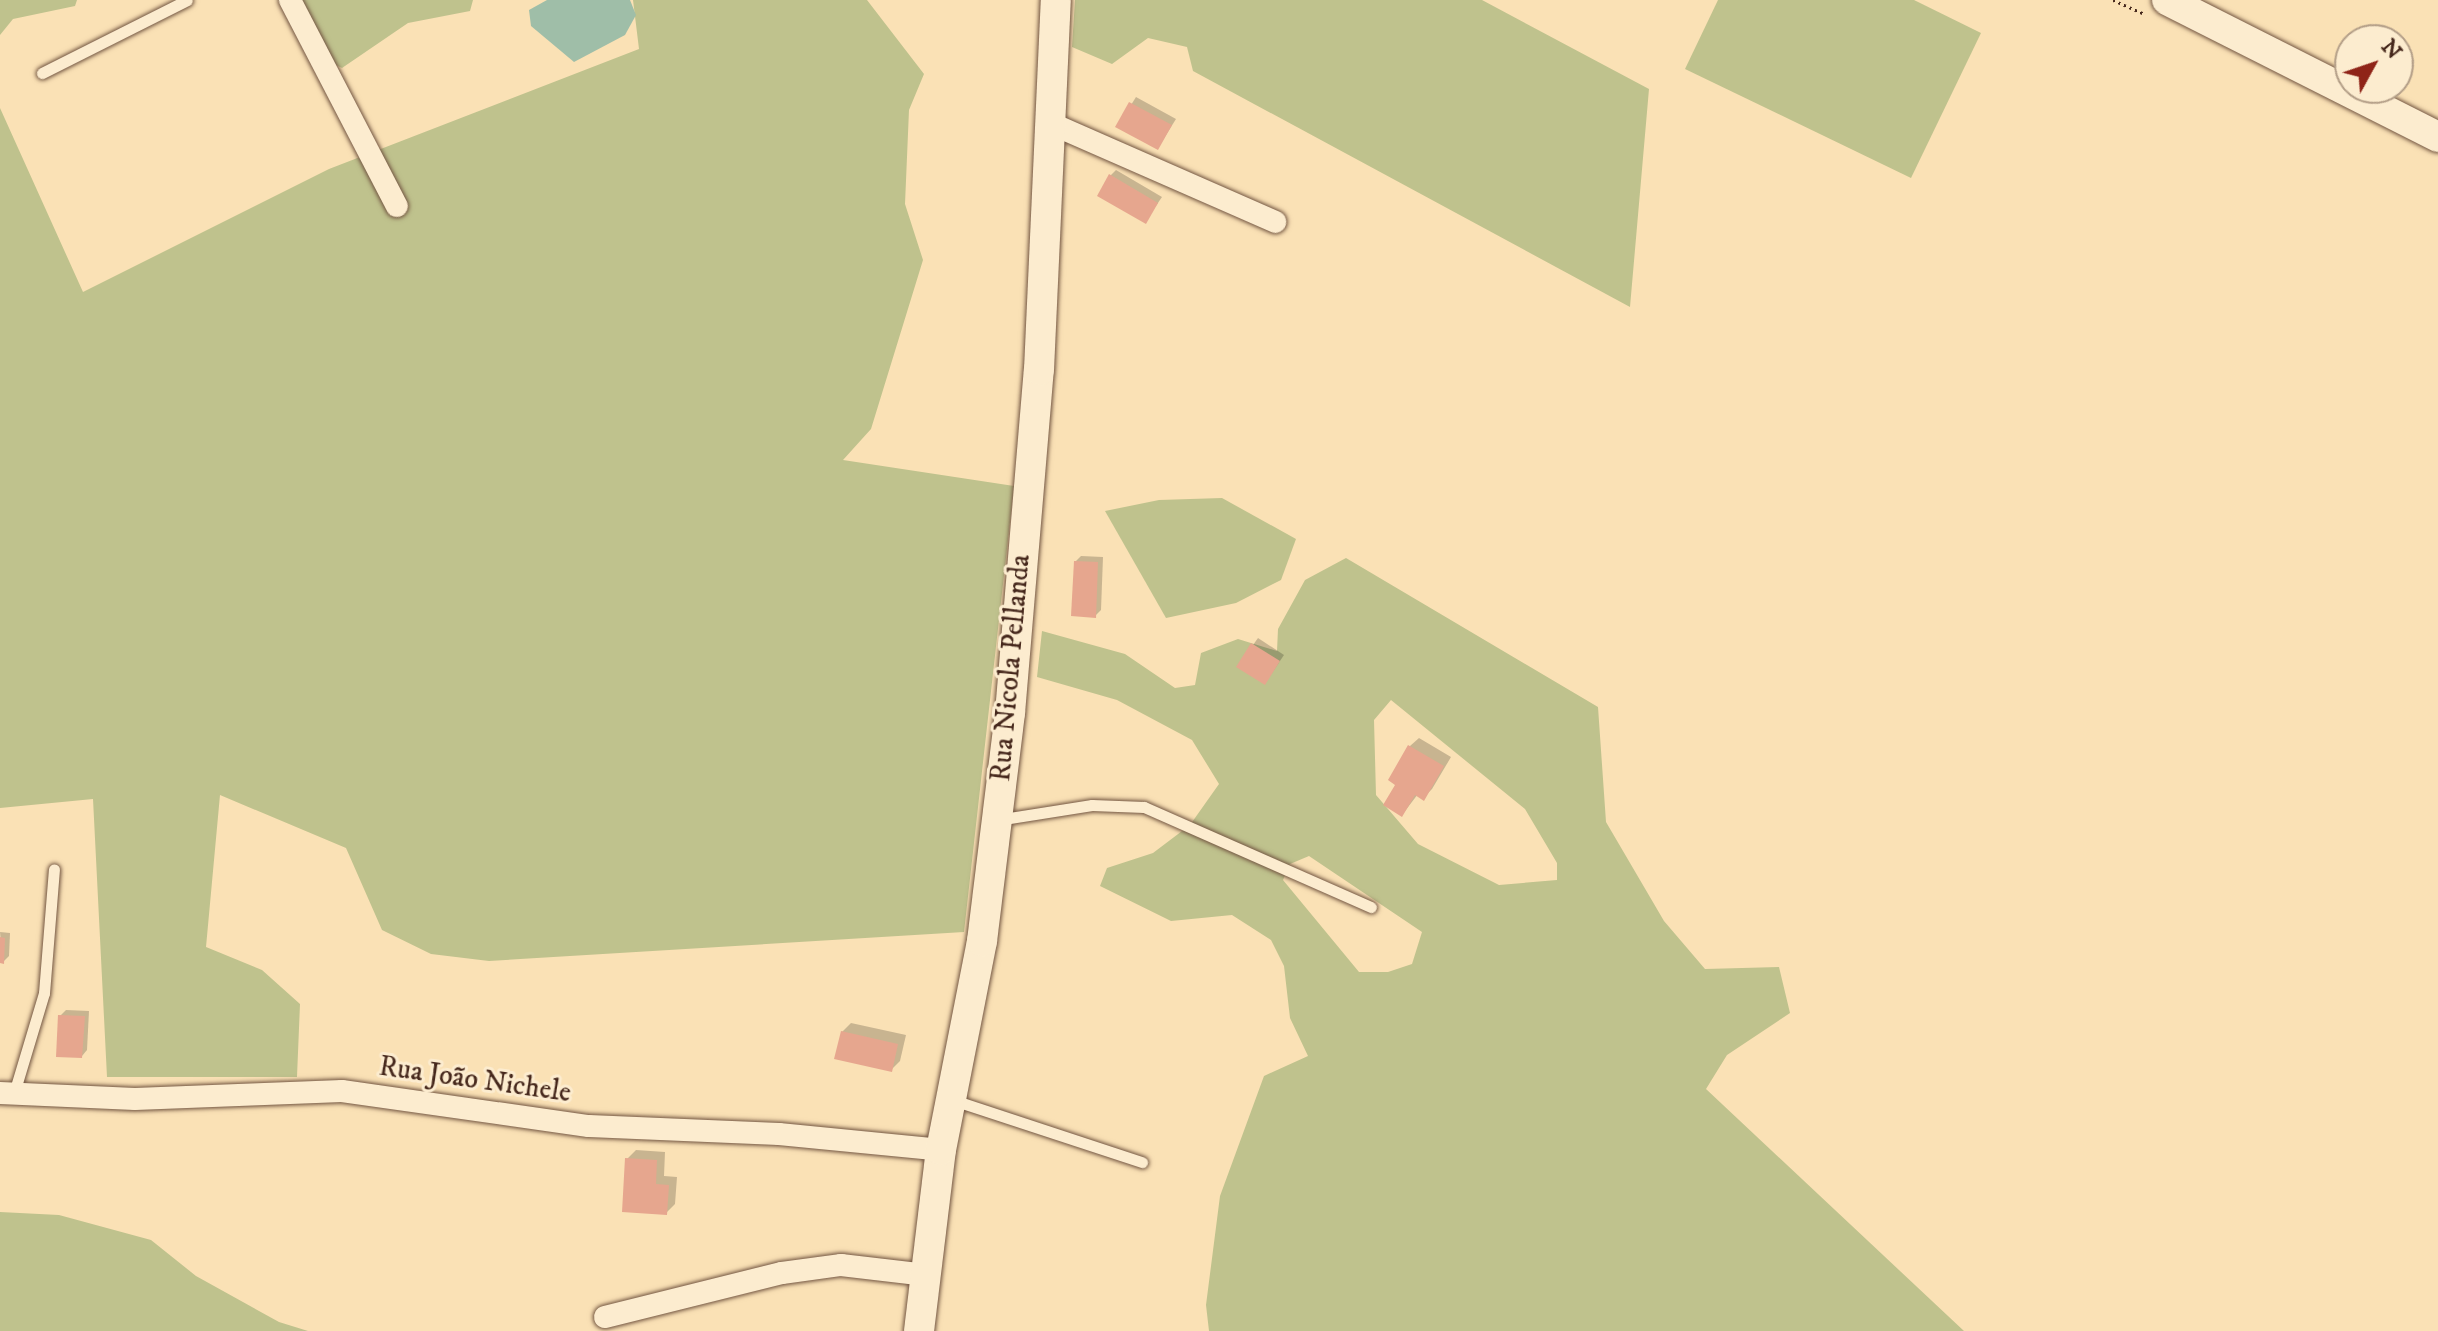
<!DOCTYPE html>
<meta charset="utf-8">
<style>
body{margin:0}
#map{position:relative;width:2438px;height:1331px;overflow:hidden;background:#fae1b5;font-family:"IM FELL DW Pica",serif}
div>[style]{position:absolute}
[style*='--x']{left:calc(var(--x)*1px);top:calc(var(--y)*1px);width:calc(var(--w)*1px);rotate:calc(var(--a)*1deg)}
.green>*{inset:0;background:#bfc28d}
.water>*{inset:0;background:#9fbea8}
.shadow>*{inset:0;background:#0003}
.building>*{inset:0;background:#e6a68e}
.path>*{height:3px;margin-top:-1.5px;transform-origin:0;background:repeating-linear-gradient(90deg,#46281c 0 2px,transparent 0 6px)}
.roads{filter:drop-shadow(0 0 2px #735642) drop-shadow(0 0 2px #735642)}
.service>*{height:11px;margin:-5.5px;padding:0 5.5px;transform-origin:5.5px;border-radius:5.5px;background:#fceccf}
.minor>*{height:22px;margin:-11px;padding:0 11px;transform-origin:11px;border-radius:11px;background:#fceccf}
.secondary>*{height:30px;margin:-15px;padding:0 15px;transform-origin:15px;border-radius:15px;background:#fceccf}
span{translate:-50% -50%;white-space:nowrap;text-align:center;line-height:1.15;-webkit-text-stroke:6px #fceccf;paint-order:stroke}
.street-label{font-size:28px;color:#46281c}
.north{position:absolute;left:2334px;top:24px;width:80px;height:80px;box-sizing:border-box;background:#fceccf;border:2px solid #b39e87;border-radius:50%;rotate:50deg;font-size:22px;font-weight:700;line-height:32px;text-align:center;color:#46281c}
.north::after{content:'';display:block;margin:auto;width:28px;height:36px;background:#8f2418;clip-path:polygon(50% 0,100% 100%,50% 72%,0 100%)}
</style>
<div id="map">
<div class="green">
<div style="clip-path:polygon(0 0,77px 0,75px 6px,13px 19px,0 35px)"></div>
<div style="clip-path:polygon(284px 0,473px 0,470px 11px,408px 23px,342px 68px,311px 53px)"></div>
<div style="clip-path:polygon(633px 0,867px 0,924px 74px,909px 110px,905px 204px,923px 260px,871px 429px,843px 460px,1014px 486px,964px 932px,489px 961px,431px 954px,382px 930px,346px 848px,220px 795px,206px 947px,262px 970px,300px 1004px,297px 1077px,107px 1077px,93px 799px,0 808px,0 108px,83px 292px,329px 169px,639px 49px)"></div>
<div style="clip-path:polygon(1075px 0,1482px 0,1649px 89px,1630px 307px,1193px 71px,1187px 47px,1148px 38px,1112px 64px,1072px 47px)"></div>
<div style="clip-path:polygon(1718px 0,1914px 0,1981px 33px,1911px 178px,1685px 69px)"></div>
<div style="clip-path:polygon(1222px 498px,1296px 539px,1281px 580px,1236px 603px,1166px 618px,1105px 511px,1159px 500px)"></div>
<div style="clip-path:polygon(evenodd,1346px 558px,1598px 707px,1606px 822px,1664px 921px,1705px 969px,1779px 967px,1790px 1013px,1727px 1055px,1706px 1089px,1964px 1331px,1209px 1331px,1206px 1305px,1220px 1196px,1264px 1076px,1308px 1056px,1290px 1018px,1284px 966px,1271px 940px,1232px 915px,1171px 921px,1100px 886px,1107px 868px,1153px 853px,1190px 825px,1219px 784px,1192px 740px,1117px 700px,1037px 677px,1042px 631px,1125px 654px,1175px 688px,1195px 685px,1201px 653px,1238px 639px,1277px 651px,1278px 629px,1305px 580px,1346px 558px,1391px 700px,1525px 809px,1557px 863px,1557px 880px,1499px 885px,1418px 844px,1376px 795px,1374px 720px,1391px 700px,1346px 558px,1309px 856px,1422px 932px,1412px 964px,1388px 972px,1359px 972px,1283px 880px,1290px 864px,1309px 856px)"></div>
<div style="clip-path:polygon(0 1212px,59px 1215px,151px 1240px,196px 1276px,279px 1322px,308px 1331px,0 1331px)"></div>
</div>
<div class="water">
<div style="clip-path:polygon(547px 0,630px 0,636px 15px,625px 35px,574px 62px,531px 26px,529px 10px)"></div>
</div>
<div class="shadow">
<div style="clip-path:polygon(1136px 97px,1176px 119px,1158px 148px,1118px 126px)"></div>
<div style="clip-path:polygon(1116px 170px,1162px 197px,1145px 222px,1110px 176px)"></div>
<div style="clip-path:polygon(1081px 556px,1103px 557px,1101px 610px,1095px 616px,1075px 562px)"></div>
<div style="clip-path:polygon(1258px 638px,1284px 655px,1265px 683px,1238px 666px)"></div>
<div style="clip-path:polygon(1419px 738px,1451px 757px,1432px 789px,1423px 798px,1418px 794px,1402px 815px,1397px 784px,1410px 746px)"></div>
<div style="clip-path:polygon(0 932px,10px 933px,9px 956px,3px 962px)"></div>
<div style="clip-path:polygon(66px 1010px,89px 1011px,87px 1050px,82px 1056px,60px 1016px)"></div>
<div style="clip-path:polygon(851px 1023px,906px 1035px,900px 1061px,891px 1070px,842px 1032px)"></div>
<div style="clip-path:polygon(636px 1150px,665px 1152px,664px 1176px,677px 1177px,675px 1204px,666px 1213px,627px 1159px)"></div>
</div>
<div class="building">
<div style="clip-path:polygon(1129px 102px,1172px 125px,1158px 150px,1115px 127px)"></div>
<div style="clip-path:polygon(1109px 174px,1158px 203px,1146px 224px,1097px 196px)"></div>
<div style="clip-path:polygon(1074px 561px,1098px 562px,1096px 618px,1071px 616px)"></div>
<div style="clip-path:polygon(1251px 643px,1280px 661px,1265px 685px,1236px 667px)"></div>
<div style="clip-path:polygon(1408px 745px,1444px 766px,1424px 801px,1415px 795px,1402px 817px,1383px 805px,1395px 785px,1388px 780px)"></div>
<div style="clip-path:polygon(0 937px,5px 938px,4px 964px,0 963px)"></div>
<div style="clip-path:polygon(58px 1015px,85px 1016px,82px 1058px,56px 1057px)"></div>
<div style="clip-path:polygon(841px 1031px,898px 1044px,892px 1072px,834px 1059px)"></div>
<div style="clip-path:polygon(625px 1158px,657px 1160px,656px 1184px,669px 1185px,667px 1215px,622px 1212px)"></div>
</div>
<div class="path">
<div style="--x:2113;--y:0;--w:35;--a:24"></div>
</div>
<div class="roads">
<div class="service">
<div style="--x:42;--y:73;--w:162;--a:-26.7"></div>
<div style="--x:997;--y:820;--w:96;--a:-9"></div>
<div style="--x:1092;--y:805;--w:52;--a:2.2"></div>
<div style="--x:1144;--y:807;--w:248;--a:23.8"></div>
<div style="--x:14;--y:1093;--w:104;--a:-73.3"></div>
<div style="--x:44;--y:993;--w:124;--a:-85.4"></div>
<div style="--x:953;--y:1100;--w:199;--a:18.2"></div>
</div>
<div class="minor">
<div style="--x:290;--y:0;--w:232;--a:62.6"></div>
<div style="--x:1050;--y:123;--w:246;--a:23.7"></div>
<div style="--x:0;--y:1093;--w:135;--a:2.5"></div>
<div style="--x:135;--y:1099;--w:207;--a:-2.2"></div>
<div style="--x:342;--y:1091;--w:249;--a:8.1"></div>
<div style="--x:589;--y:1126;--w:190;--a:2.4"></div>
<div style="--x:779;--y:1134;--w:163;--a:5.6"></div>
<div style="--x:605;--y:1317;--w:182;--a:-14"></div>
<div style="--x:782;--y:1273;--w:60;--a:-7.7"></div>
<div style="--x:841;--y:1265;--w:86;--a:6.7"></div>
</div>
<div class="secondary">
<div style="--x:2167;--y:0;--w:304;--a:26.8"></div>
<div style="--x:919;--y:1331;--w:182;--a:-83.1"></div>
<div style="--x:941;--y:1150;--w:213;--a:-78.9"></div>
<div style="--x:982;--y:941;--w:230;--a:-83"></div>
<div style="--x:1010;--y:713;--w:344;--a:-85.2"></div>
<div style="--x:1039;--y:370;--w:370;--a:-87.4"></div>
</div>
</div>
<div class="street-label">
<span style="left:1011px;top:668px;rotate:-85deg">Rua Nicola Pellanda</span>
<span style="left:475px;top:1080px;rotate:8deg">Rua João Nichele</span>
</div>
<div class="north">N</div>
</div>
